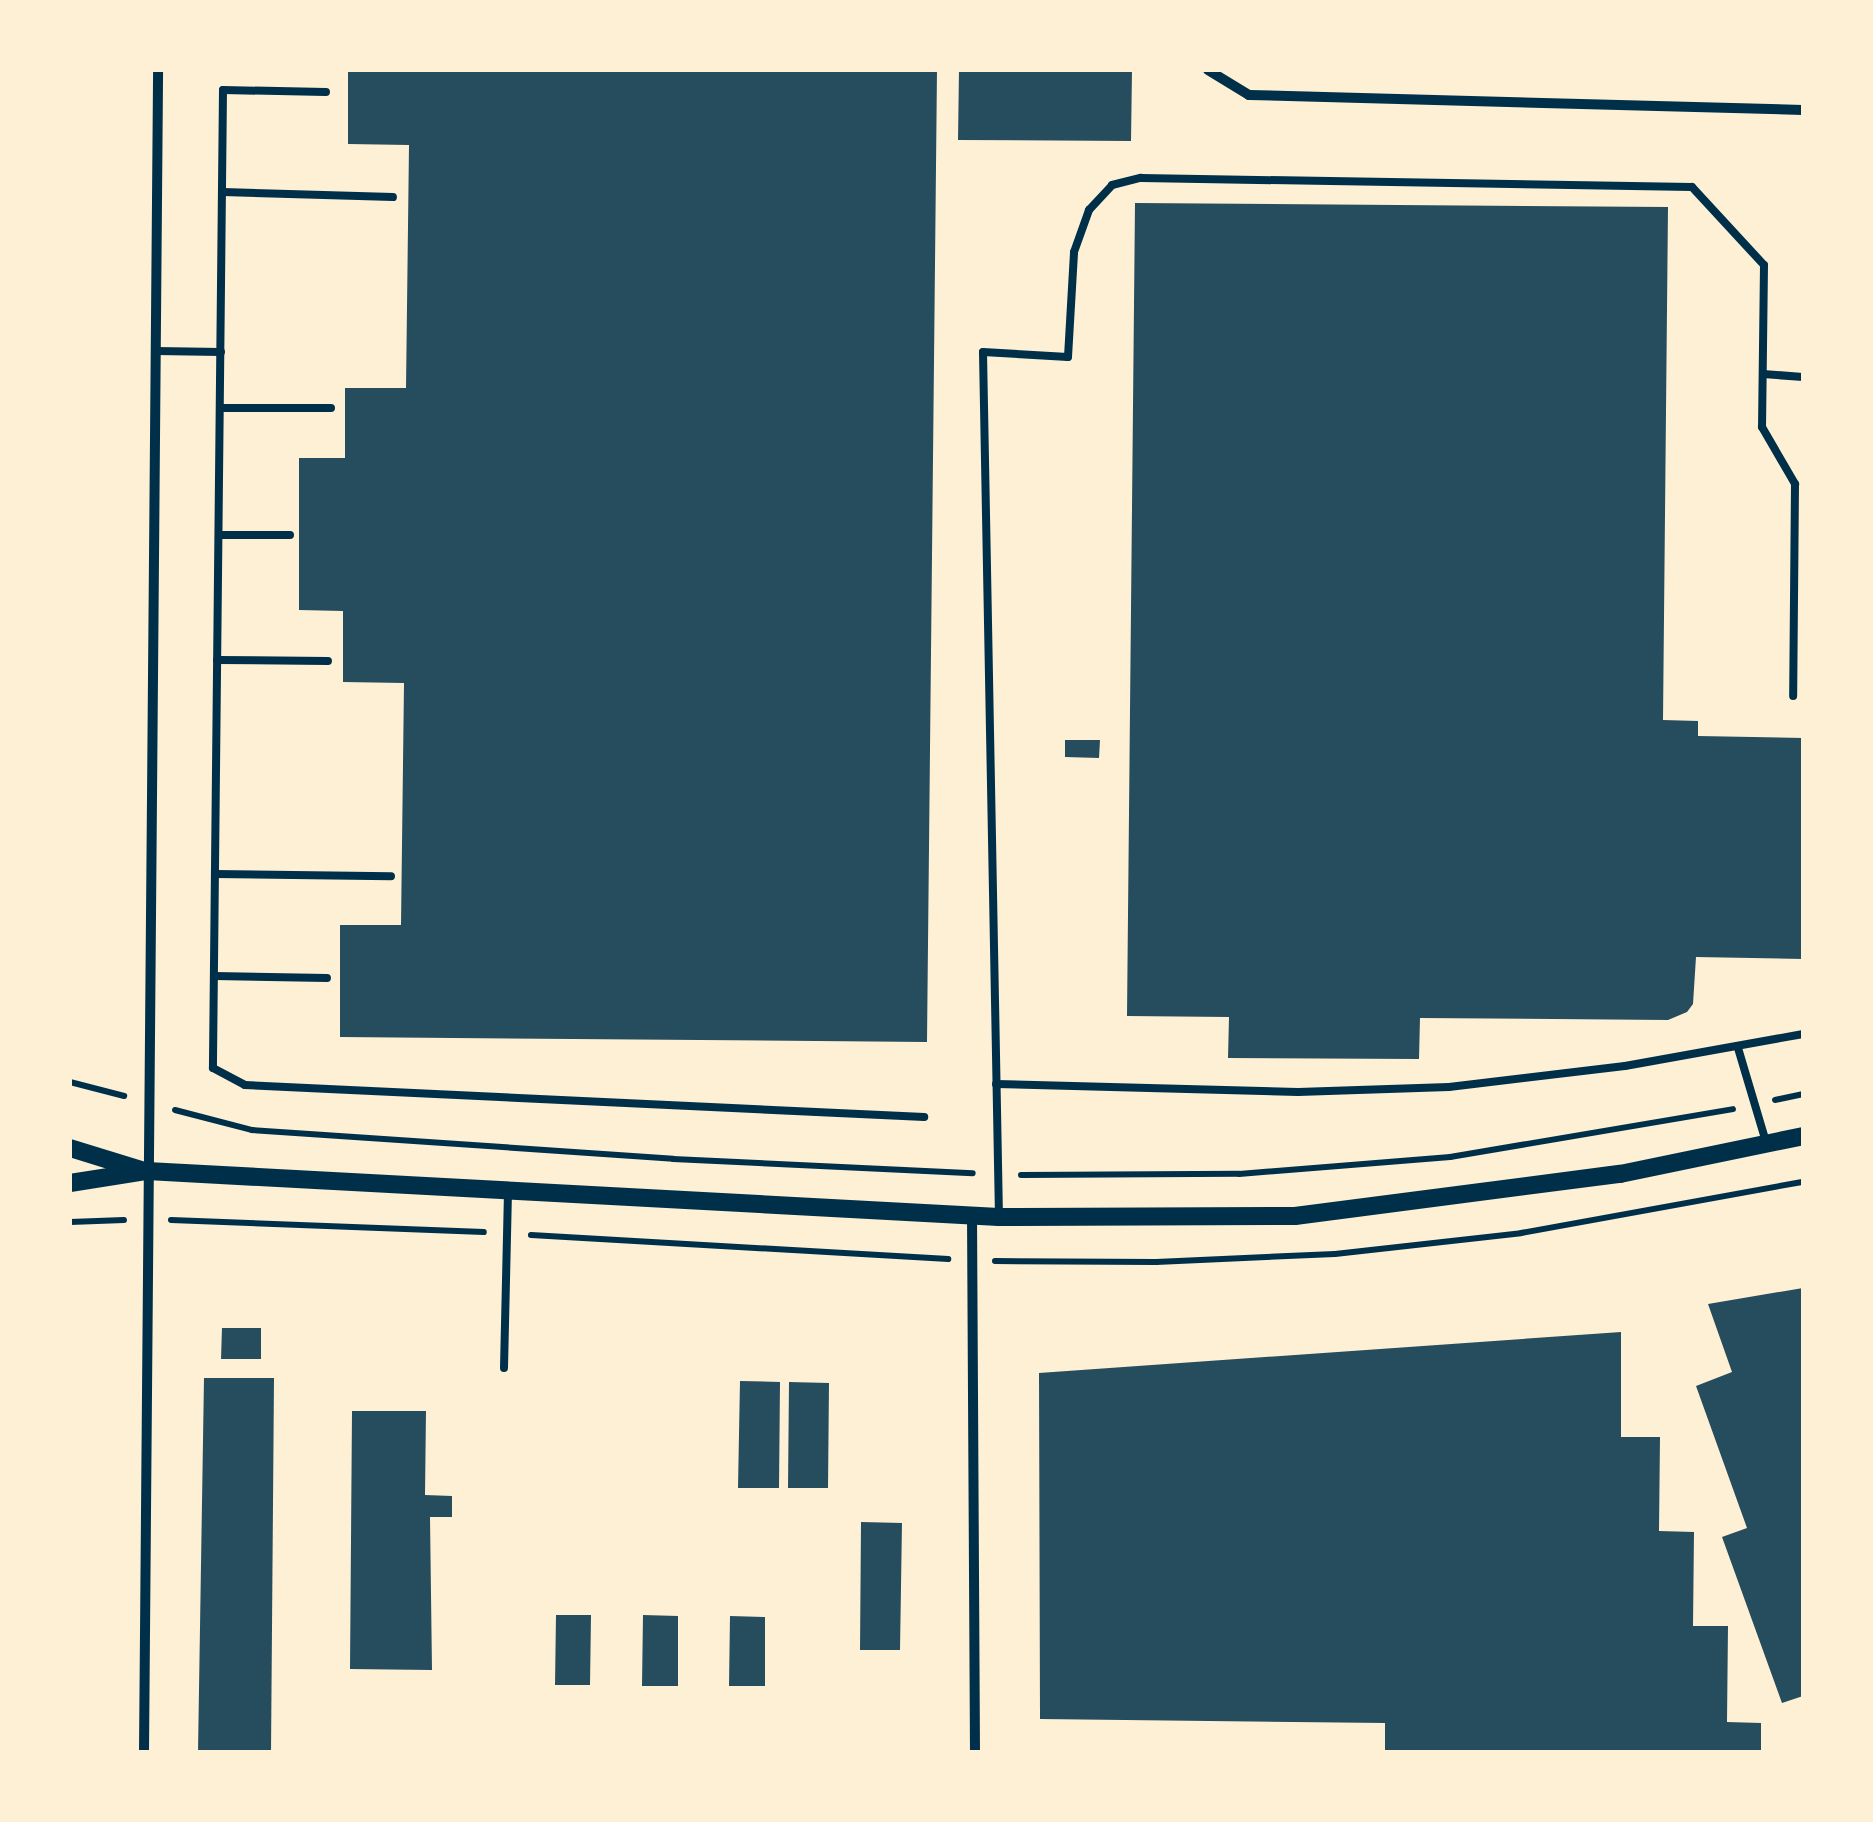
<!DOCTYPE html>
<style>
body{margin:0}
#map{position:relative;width:1873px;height:1822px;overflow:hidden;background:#fdf0d5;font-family:Lato,sans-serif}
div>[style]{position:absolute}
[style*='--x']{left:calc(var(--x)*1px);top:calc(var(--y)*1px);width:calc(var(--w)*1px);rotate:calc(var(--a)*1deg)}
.building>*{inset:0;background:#264d5e}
.path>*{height:6px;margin:-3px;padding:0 3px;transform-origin:3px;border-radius:3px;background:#003049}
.service>*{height:8px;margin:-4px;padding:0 4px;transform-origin:4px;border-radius:4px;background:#003049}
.minor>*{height:10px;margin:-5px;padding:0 5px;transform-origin:5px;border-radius:5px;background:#003049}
.tertiary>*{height:18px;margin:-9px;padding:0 9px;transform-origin:9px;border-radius:9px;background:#003049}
span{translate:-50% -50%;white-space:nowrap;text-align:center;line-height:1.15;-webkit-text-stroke:9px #fdf0d5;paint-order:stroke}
.frame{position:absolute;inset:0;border:72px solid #fdf0d5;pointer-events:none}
</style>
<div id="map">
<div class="building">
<div style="clip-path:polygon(348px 70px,937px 70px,927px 1042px,340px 1037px,340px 925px,401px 925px,404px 683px,343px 682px,343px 611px,299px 610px,299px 458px,345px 458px,345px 388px,406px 388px,409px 145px,348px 144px)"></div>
<div style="clip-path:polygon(959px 70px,1132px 70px,1131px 141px,958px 140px)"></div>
<div style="clip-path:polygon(1135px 203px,1668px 207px,1663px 720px,1698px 721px,1698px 736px,1803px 738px,1803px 959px,1696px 957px,1693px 1004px,1687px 1012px,1668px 1020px,1420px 1018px,1419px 1059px,1228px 1058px,1229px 1017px,1127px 1016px)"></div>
<div style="clip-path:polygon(1065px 740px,1100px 740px,1099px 758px,1065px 757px)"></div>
<div style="clip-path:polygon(1803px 1288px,1803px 1696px,1782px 1703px,1722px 1537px,1747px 1528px,1696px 1386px,1732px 1372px,1708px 1304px)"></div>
<div style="clip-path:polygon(222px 1328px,261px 1328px,261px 1359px,221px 1359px)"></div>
<div style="clip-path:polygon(1621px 1332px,1621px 1437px,1660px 1437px,1659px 1531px,1694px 1532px,1693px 1626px,1728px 1626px,1727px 1722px,1761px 1723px,1761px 1752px,1385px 1752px,1385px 1723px,1040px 1719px,1039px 1373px)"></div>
<div style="clip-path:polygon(204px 1378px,274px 1378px,271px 1752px,198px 1752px)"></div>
<div style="clip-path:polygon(740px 1381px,780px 1382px,779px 1488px,738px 1488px)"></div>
<div style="clip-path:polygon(789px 1382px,829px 1383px,828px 1488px,788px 1488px)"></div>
<div style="clip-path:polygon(352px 1411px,426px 1411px,425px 1495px,452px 1496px,452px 1517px,430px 1517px,432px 1670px,350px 1669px)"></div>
<div style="clip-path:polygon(861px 1522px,902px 1523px,900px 1650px,860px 1650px)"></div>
<div style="clip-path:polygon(556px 1615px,591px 1615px,590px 1685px,555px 1685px)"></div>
<div style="clip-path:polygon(643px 1615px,678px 1616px,678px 1686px,642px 1686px)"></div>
<div style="clip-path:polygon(730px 1616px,765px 1617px,765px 1686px,729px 1686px)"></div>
</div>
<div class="path">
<div style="--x:70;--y:1082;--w:56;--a:14.5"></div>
<div style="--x:1775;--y:1100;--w:29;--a:-12"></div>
<div style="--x:175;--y:1110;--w:80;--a:14.6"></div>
<div style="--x:252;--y:1130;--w:422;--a:3.9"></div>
<div style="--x:673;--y:1159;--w:300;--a:2.7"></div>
<div style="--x:1021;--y:1175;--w:218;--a:-0.3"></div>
<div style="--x:1239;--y:1174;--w:212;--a:-4.6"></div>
<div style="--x:1450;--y:1157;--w:287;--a:-9.6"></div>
<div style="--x:171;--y:1220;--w:313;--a:2.2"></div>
<div style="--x:70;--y:1222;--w:54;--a:-2.1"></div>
<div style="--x:531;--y:1235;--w:418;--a:3.3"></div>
<div style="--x:995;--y:1261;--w:161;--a:0.4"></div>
<div style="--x:1156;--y:1262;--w:179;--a:-2.6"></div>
<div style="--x:1335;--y:1254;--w:187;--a:-6.4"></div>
<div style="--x:1521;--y:1233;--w:287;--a:-10.3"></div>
</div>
<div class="service">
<div style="--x:326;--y:92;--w:103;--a:-178.9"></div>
<div style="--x:223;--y:90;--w:978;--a:90.59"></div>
<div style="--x:213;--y:1068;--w:36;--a:28"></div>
<div style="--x:245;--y:1085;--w:680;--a:2.7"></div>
<div style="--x:223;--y:192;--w:170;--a:1.7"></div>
<div style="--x:156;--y:351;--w:65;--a:0.9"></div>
<div style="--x:1763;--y:374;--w:40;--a:4.3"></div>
<div style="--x:220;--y:408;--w:111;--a:0"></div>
<div style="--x:219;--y:535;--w:71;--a:0"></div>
<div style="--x:217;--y:660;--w:111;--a:0.5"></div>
<div style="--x:215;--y:874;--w:176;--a:0.7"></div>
<div style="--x:214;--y:976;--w:113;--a:1"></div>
<div style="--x:1738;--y:1048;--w:101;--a:73.4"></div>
<div style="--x:996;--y:1084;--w:302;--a:1.5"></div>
<div style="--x:1298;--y:1092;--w:151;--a:-1.9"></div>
<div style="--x:1449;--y:1087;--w:177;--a:-6.8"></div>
<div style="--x:1625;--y:1066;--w:181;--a:-10.2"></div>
<div style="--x:999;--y:1217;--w:865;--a:-91.06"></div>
<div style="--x:983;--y:352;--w:85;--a:3.4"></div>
<div style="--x:1068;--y:357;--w:105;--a:-86.7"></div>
<div style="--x:1074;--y:252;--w:45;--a:-70.3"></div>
<div style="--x:1089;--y:210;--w:34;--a:-47"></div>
<div style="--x:1112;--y:185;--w:30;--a:-14"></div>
<div style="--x:1141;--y:178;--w:551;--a:0.94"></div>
<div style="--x:1692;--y:187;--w:106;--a:47.3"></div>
<div style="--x:1764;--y:265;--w:162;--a:90.7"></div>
<div style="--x:1762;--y:427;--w:66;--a:59.9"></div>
<div style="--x:1795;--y:484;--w:212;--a:90.5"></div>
<div style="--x:504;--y:1368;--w:177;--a:-88.7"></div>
</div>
<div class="minor">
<div style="--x:1208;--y:70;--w:48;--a:31.4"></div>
<div style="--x:1249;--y:95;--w:554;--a:1.55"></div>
<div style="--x:972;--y:1215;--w:537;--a:89.68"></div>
<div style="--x:144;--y:1752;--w:1682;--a:-89.52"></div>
</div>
<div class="tertiary">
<div style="--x:70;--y:1148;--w:74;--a:17.2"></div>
<div style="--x:70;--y:1183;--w:78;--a:-8.9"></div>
<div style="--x:147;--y:1171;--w:853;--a:3.09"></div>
<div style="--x:999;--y:1217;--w:296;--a:-0.2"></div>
<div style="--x:1295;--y:1216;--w:328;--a:-7.4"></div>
<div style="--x:1620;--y:1174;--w:187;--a:-11.7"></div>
</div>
<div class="frame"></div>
</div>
